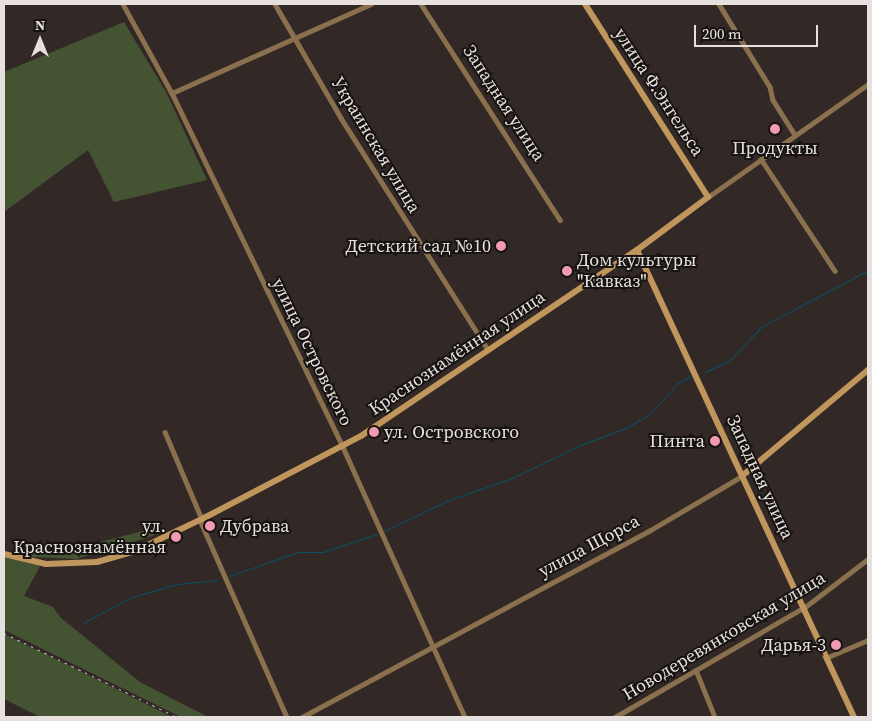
<!DOCTYPE html>
<meta charset="utf-8">
<style>
body{margin:0}
#map{position:relative;width:872px;height:721px;overflow:hidden;background:#322926;font-family:"Source Serif 4",serif}
div>[style]{position:absolute}
[style*='--x']{left:calc(var(--x)*1px);top:calc(var(--y)*1px);width:calc(var(--w)*1px);rotate:calc(var(--a)*1deg)}
.green>*{inset:0;background:#445433}
.stream>*{height:1px;margin:-0.5px;padding:0 0.5px;transform-origin:0.5px;border-radius:0.5px;background:#055365}
.street>*{height:4.5px;margin:-2.25px;padding:0 2.25px;transform-origin:2.25px;border-radius:2.25px;background:#8b704d}
.secondary>*{height:6px;margin:-3px;padding:0 3px;transform-origin:3px;border-radius:3px;background:#c1965d}
.rail>*{height:1px;margin-top:-0.5px;transform-origin:0;background:repeating-linear-gradient(90deg,#c5c0bd 0 2.5px,transparent 0 7.5px)}
.dots>*{width:14px;height:14px;translate:-50% -50%;box-sizing:border-box;border:2px solid #171311;border-radius:50%}
span{translate:-50% -50%;white-space:nowrap;text-align:center;line-height:1.15;-webkit-text-stroke:4px #171311;paint-order:stroke}
.street-label{font-size:18px;color:#e6e1de}
.poi-label{font-size:18px;color:#e6e1de}
.right{translate:-100% -50%;text-align:right}
.left{translate:0 -50%;text-align:left}
.frame{position:absolute;inset:0;border:5px solid #e6e1de;pointer-events:none}
.north{position:absolute;left:15px;top:15px;width:50px;height:50px;-webkit-text-stroke:4px #171311;paint-order:stroke;rotate:0deg;font-size:14px;font-weight:700;line-height:20px;text-align:center;color:#e6e1de}
.north::after{content:'';display:block;margin:auto;width:18px;height:22px;background:#e6e1de;clip-path:polygon(50% 0,100% 100%,50% 72%,0 100%)}
.scale{position:absolute;left:694px;top:25px;width:124px;height:22px;box-sizing:border-box;border:2px solid #e6e1de;border-top:0;padding-left:6px;font-size:15px;line-height:18px;white-space:nowrap;color:#e6e1de;-webkit-text-stroke:4px #171311;paint-order:stroke}
</style>
<div id="map">
<div class="green">
<div style="clip-path:polygon(124px 22px,166px 92px,207px 180px,114px 202px,88px 150px,4px 212px,4px 72px)"></div>
<div style="clip-path:polygon(151px 529px,156px 532px,153px 536px,76px 559px,32px 557px,22px 551px,24px 547px,57px 551px,80px 547px)"></div>
<div style="clip-path:polygon(4px 557px,40px 566px,24px 596px,53px 607px,61px 618px,140px 682px,208px 717px,181px 717px,4px 630px)"></div>
<div style="clip-path:polygon(4px 634px,82px 672px,172px 717px,40px 717px,4px 699px)"></div>
</div>
<div class="stream">
<div style="--x:705;--y:372;--w:26;--a:-25"></div>
<div style="--x:729;--y:361;--w:47;--a:-46.7"></div>
<div style="--x:761;--y:327;--w:121;--a:-28"></div>
<div style="--x:384;--y:531;--w:72;--a:-25.5"></div>
<div style="--x:449;--y:500;--w:67;--a:-19.2"></div>
<div style="--x:512;--y:478;--w:73;--a:-25.9"></div>
<div style="--x:578;--y:446;--w:53;--a:-20.8"></div>
<div style="--x:628;--y:427;--w:27;--a:-31"></div>
<div style="--x:651;--y:413;--w:40;--a:-48"></div>
<div style="--x:678;--y:383;--w:15;--a:-28"></div>
<div style="--x:229;--y:576;--w:73;--a:-19.2"></div>
<div style="--x:298;--y:552;--w:25;--a:0"></div>
<div style="--x:323;--y:552;--w:57;--a:-18.4"></div>
<div style="--x:83;--y:623;--w:55;--a:-28"></div>
<div style="--x:132;--y:597;--w:47;--a:-16.1"></div>
<div style="--x:177;--y:584;--w:41;--a:-5.6"></div>
</div>
<div class="street">
<div style="--x:123;--y:4;--w:102;--a:61.2"></div>
<div style="--x:172;--y:93;--w:393;--a:64.2"></div>
<div style="--x:343;--y:447;--w:296;--a:65.7"></div>
<div style="--x:275;--y:4;--w:132;--a:59.9"></div>
<div style="--x:341;--y:118;--w:275;--a:57.6"></div>
<div style="--x:421;--y:4;--w:257;--a:57.2"></div>
<div style="--x:719;--y:4;--w:97;--a:58.4"></div>
<div style="--x:770;--y:87;--w:13;--a:77"></div>
<div style="--x:773;--y:100;--w:41;--a:57.8"></div>
<div style="--x:172;--y:93;--w:218;--a:-24.1"></div>
<div style="--x:761;--y:159;--w:134;--a:56.5"></div>
<div style="--x:708;--y:197;--w:196;--a:-35.2"></div>
<div style="--x:165;--y:432;--w:95;--a:67"></div>
<div style="--x:200;--y:520;--w:215;--a:66.2"></div>
<div style="--x:828;--y:657;--w:43;--a:-23"></div>
<div style="--x:696;--y:670;--w:51;--a:68"></div>
<div style="--x:302;--y:717;--w:394;--a:-28.2"></div>
<div style="--x:649;--y:531;--w:108;--a:-30.6"></div>
<div style="--x:615;--y:717;--w:220;--a:-30.1"></div>
<div style="--x:805;--y:607;--w:79;--a:-37.3"></div>
</div>
<div class="secondary">
<div style="--x:637;--y:250;--w:515;--a:65.08"></div>
<div style="--x:742;--y:476;--w:165;--a:-40.1"></div>
<div style="--x:4;--y:554;--w:43;--a:13.4"></div>
<div style="--x:46;--y:564;--w:51;--a:-2.2"></div>
<div style="--x:97;--y:562;--w:37;--a:-16"></div>
<div style="--x:133;--y:552;--w:76;--a:-25.6"></div>
<div style="--x:202;--y:519;--w:179;--a:-27.6"></div>
<div style="--x:361;--y:436;--w:333;--a:-34"></div>
<div style="--x:637;--y:250;--w:89;--a:-36.7"></div>
<div style="--x:708;--y:197;--w:229;--a:-122.5"></div>
</div>
<div class="rail">
<div style="--x:4;--y:633;--w:192;--a:25.9"></div>
</div>
<div class="dots">
<div style="left:775px;top:129px;background:#f19ab1"></div>
<div style="left:501px;top:246px;background:#f19ab1"></div>
<div style="left:567px;top:271px;background:#f19ab1"></div>
<div style="left:374px;top:432px;background:#f19ab1"></div>
<div style="left:715px;top:441px;background:#f19ab1"></div>
<div style="left:210px;top:526px;background:#f19ab1"></div>
<div style="left:176px;top:537px;background:#f19ab1"></div>
<div style="left:836px;top:645px;background:#f19ab1"></div>
</div>
<div class="street-label">
<span style="left:659px;top:92px;rotate:57deg">улица Ф.Энгельса</span>
<span style="left:504px;top:103px;rotate:57deg">Западная улица</span>
<span style="left:376px;top:145px;rotate:59deg">Украинская улица</span>
<span style="left:312px;top:352px;rotate:64deg">улица Островского</span>
<span style="left:457px;top:353px;rotate:-34deg">Краснознамённая улица</span>
<span style="left:760px;top:477px;rotate:65deg">Западная улица</span>
<span style="left:589px;top:546px;rotate:-28deg">улица Щорса</span>
<span style="left:724px;top:636px;rotate:-31deg">Новодеревянковская улица</span>
</div>
<div class="poi-label">
<span style="left:775px;top:148px">Продукты</span>
<span class="right" style="left:491px;top:246px">Детский сад №10</span>
<span class="left" style="left:577px;top:271px">Дом культуры<br>"Кавказ"</span>
<span class="left" style="left:384px;top:432px">ул. Островского</span>
<span class="right" style="left:705px;top:441px">Пинта</span>
<span class="left" style="left:220px;top:526px">Дубрава</span>
<span class="right" style="left:166px;top:537px">ул.<br>Краснознамённая</span>
<span class="right" style="left:826px;top:645px">Дарья-3</span>
</div>
<div class="frame"></div>
<div class="north">N</div>
<div class="scale">200 m</div>
</div>
